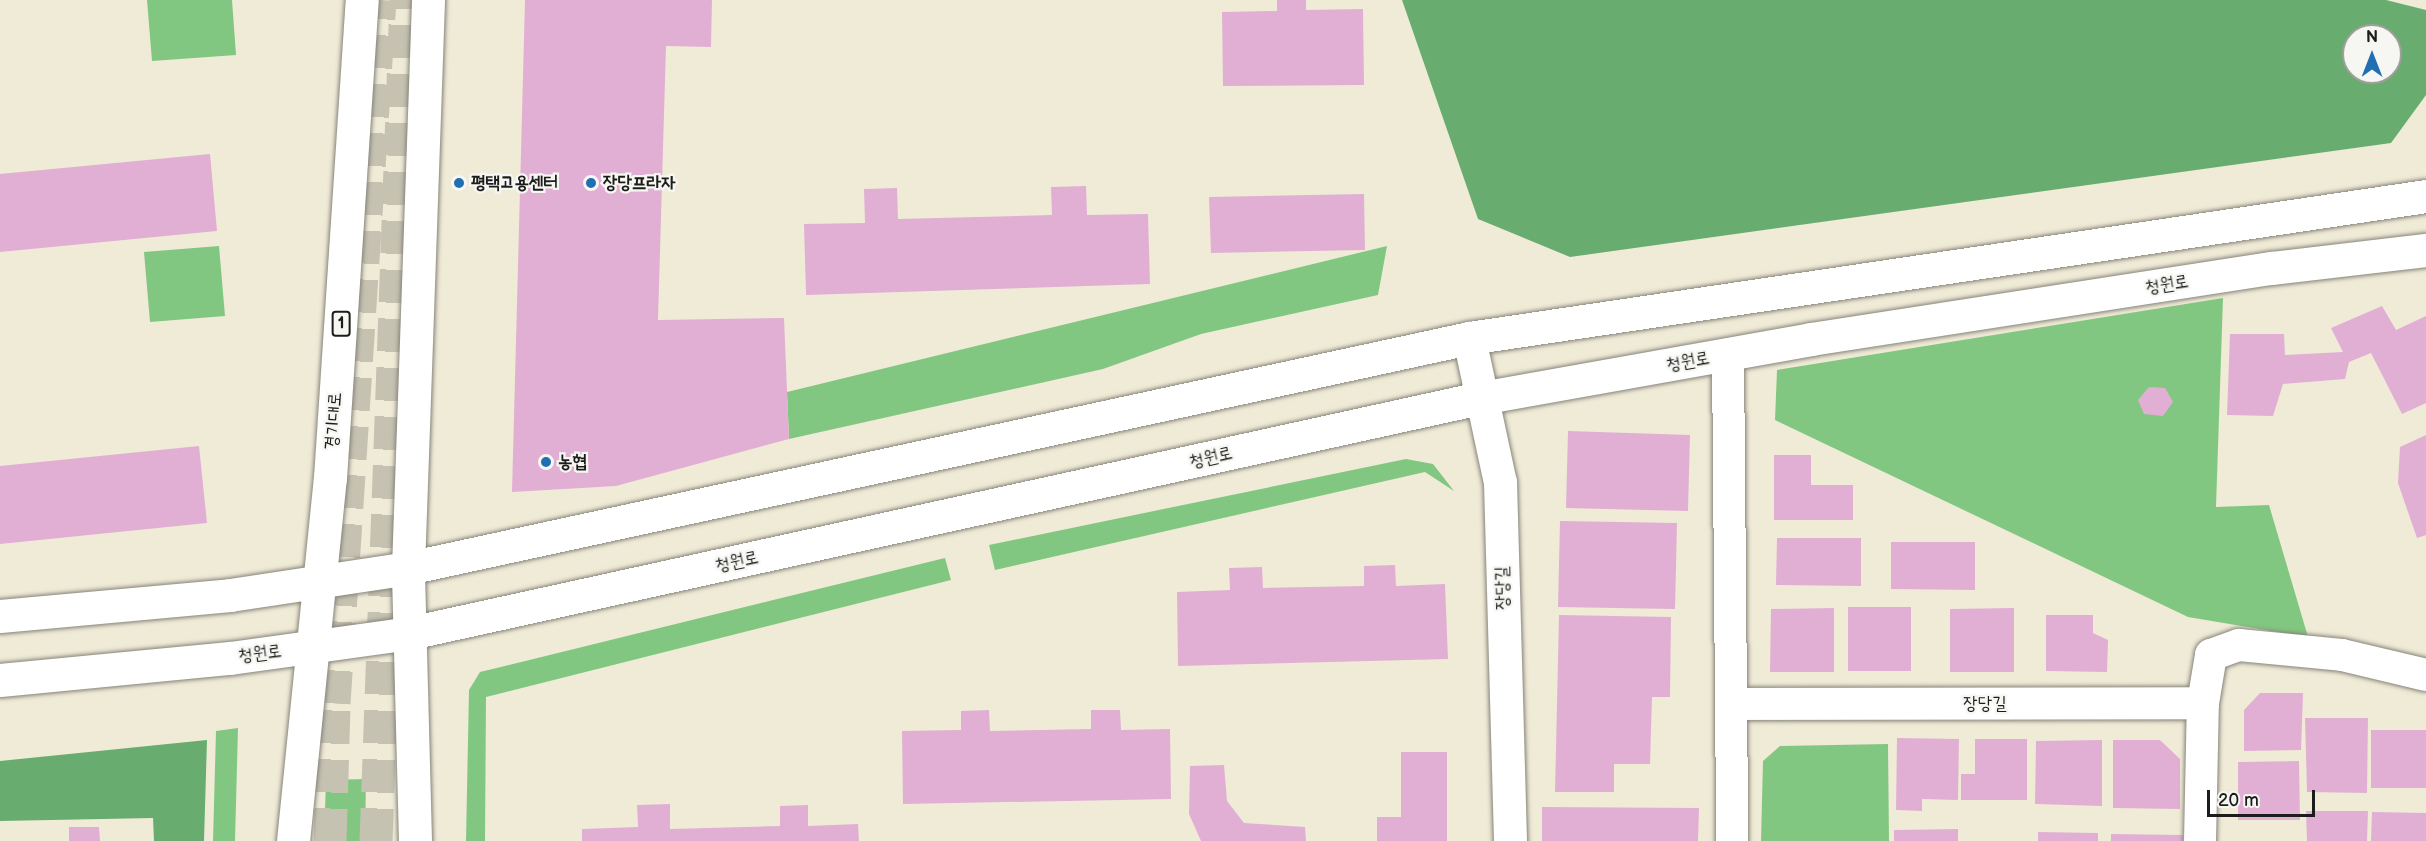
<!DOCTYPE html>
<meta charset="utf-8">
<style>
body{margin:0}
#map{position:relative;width:2426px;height:841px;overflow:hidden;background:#f0ebd7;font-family:"Balsamiq Sans","Poor Story",sans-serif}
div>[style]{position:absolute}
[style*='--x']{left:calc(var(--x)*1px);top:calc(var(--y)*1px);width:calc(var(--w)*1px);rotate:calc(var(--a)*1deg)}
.green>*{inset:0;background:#82c781}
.forest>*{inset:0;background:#69ac6f}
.building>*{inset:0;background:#e1afd4}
.primary-tunnel>*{height:33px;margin-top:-16.5px;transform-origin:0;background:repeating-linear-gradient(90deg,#c6c2b2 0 33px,transparent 0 49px)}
.roads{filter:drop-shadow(0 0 2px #86847a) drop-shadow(0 0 2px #86847a)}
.street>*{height:32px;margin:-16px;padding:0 16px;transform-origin:16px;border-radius:16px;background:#fff}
.secondary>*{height:33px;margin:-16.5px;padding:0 16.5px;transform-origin:16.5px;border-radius:16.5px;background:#fff}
.primary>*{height:33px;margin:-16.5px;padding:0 16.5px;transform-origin:16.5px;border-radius:16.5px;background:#fff}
.dots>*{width:16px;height:16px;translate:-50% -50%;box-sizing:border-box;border:3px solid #f6f6f2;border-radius:50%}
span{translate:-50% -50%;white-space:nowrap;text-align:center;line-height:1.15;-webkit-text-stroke:4.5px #f6f6f2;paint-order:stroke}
.shield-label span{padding:2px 4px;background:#f6f6f2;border:2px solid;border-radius:4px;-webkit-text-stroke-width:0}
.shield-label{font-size:16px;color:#1c1c1c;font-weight:700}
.poi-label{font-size:18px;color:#1c1c1c;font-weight:700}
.left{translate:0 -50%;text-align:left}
.street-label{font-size:18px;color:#1c1c1c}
.north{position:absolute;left:2342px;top:24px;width:60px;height:60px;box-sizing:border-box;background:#f6f6f2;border:2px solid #9f9f9c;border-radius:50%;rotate:0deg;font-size:16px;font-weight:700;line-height:24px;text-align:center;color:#1c1c1c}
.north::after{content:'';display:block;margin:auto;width:21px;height:27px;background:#1f6fb2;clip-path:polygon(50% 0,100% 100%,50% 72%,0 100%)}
.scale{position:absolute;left:2207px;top:790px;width:108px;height:27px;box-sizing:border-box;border:3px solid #1c1c1c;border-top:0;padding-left:8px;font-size:18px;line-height:21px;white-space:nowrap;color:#1c1c1c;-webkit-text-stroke:4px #f6f6f2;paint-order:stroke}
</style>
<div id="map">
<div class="green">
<div style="clip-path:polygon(147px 0,232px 0,236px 55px,152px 61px)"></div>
<div style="clip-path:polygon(219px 246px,225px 316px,150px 322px,144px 252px)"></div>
<div style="clip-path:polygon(1387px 246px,1378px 295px,1201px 334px,1103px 369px,789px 439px,787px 392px)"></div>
<div style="clip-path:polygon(2223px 298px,2216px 507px,2269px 505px,2308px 637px,2188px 617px,1775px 420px,1777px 370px)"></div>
<div style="clip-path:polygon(1406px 459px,1433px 464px,1454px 491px,1425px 472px,995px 570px,989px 545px)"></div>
<div style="clip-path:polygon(945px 558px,951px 580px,486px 697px,485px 841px,466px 841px,469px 690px,480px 672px)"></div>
<div style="clip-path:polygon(238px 728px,235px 841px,213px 841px,216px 731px)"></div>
<div style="clip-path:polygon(1888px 744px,1889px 841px,1761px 841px,1763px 761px,1780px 746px)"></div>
<div style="clip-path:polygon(366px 779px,365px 841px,324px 841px,326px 780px)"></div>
</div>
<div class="forest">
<div style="clip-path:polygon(evenodd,1402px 0,2386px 0,2426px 10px,2426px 95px,2391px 143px,1570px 257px,1478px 219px,1402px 0,2354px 36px,2390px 36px,2390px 72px,2354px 72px,2354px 36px)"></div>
<div style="clip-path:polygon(207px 740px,204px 841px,154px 841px,153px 818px,0 821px,0 761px)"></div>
</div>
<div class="building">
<div style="clip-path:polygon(525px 0,712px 0,711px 47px,666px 46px,658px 320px,784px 318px,789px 439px,616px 486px,512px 492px)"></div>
<div style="clip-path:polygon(1277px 0,1306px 0,1306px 10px,1363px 9px,1364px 85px,1223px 86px,1222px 12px,1277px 11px)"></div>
<div style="clip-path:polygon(210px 154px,217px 231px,0 252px,0 174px)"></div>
<div style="clip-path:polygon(1086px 186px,1087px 215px,1148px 214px,1150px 284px,806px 295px,804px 224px,865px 223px,864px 189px,897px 188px,898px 219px,1052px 215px,1051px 187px)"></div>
<div style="clip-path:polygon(1364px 194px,1365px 250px,1211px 253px,1209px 197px)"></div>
<div style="clip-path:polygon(2382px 306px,2396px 330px,2426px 316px,2426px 403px,2402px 414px,2371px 353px,2349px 362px,2345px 379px,2283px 384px,2273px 416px,2227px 415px,2230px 334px,2284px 334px,2285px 355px,2343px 352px,2331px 328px)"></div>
<div style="clip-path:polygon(2149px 387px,2165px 388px,2173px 402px,2163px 416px,2144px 414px,2138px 400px)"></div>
<div style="clip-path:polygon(1568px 431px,1690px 435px,1688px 511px,1566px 508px)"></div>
<div style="clip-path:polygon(2426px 435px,2426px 535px,2417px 538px,2398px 483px,2400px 447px)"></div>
<div style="clip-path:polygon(199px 446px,207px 523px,0 544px,0 466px)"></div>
<div style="clip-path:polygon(1774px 455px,1811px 455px,1811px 485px,1853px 485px,1853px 520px,1774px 520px)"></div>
<div style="clip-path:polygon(1560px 521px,1677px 523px,1675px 609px,1558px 607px)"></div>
<div style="clip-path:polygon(1777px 538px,1861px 538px,1861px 586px,1776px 585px)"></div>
<div style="clip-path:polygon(1891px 542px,1975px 542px,1975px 590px,1891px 589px)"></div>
<div style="clip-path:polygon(1395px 565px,1396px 586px,1445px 584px,1448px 659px,1178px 666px,1177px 592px,1230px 590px,1229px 568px,1262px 567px,1263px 588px,1364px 586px,1364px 566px)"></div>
<div style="clip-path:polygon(1848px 607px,1911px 607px,1911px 671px,1848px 671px)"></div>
<div style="clip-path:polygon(1834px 608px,1834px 672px,1770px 672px,1771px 609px)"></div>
<div style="clip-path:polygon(2014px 608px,2014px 672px,1950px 672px,1950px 609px)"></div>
<div style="clip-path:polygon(1559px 615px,1671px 617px,1670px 697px,1652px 697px,1650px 764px,1614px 764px,1614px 792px,1555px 792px)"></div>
<div style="clip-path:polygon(2046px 615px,2093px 615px,2093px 633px,2108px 640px,2107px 672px,2046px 671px)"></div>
<div style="clip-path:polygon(2260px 693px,2303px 693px,2301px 750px,2244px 751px,2244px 710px)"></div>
<div style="clip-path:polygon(989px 710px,990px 731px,1091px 729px,1091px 710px,1120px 710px,1121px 730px,1170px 729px,1171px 799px,903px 804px,902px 731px,961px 730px,961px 711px)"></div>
<div style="clip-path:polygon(2305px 718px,2368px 718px,2367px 793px,2307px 792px)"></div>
<div style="clip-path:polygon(2371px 730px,2426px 730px,2426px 788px,2371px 788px)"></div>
<div style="clip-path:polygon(1897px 738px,1959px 739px,1958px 800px,1922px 799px,1922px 811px,1896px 810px)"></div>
<div style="clip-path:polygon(1975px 739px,2027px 739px,2027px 800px,1961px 800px,1961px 774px,1975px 774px)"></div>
<div style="clip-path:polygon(2102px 740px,2102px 806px,2035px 804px,2036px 741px)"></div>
<div style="clip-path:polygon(2113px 740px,2160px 740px,2180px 759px,2180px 809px,2113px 808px)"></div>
<div style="clip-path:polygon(1401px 752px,1447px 752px,1447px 841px,1377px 841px,1377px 817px,1401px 817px)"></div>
<div style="clip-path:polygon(2299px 761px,2300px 820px,2238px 820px,2238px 762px)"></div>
<div style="clip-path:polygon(1224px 765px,1227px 801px,1244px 823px,1305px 827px,1306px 841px,1201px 841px,1189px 814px,1190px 766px)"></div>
<div style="clip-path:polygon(670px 804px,670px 829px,780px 826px,780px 806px,808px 805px,808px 826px,858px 824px,859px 841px,582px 841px,582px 829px,638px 827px,637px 805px)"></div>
<div style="clip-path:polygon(1542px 807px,1699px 808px,1698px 841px,1542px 841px)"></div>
<div style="clip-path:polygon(2306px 811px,2368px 811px,2367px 841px,2307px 841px)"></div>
<div style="clip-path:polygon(2372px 812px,2426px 813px,2426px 841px,2371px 841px)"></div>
<div style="clip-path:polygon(69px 827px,99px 827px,100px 841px,69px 841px)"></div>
<div style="clip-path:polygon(1958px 829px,1958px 841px,1894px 841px,1894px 830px)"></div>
<div style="clip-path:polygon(2038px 832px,2098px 833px,2098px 841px,2038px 841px)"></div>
<div style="clip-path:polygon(2111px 834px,2183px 835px,2183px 841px,2111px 841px)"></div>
</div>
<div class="primary-tunnel">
<div style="--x:330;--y:841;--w:138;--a:-88.3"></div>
<div style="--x:334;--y:703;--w:705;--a:-86.26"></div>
<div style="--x:376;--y:841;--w:842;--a:-87.96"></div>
</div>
<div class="roads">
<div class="street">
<div style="--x:1728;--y:355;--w:486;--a:89.5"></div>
<div style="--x:1732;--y:704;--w:471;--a:-0.1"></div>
<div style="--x:2200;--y:841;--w:138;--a:-88.8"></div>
<div style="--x:2203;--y:703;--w:49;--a:-80.5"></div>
<div style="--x:2211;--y:655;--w:30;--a:-20"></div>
<div style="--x:2239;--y:645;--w:103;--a:5.5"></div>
<div style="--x:2342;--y:655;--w:86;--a:13.4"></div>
</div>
<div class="secondary">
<div style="--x:1469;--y:338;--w:147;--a:77.9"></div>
<div style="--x:1500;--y:482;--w:359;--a:88.4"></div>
<div style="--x:0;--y:616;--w:231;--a:-5.2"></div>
<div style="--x:230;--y:595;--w:180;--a:-8.6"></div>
<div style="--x:408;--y:568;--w:1086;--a:-12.23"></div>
<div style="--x:1469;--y:338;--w:967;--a:-8.44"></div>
<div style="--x:0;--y:680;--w:231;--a:-5.5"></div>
<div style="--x:230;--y:658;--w:182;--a:-7.9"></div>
<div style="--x:410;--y:633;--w:1096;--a:-12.39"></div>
<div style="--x:1480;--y:398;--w:336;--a:-10.1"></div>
<div style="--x:1811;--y:339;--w:466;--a:-8.8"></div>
<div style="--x:2272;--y:268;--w:155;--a:-6.7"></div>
</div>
<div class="primary">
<div style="--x:293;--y:841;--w:365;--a:-84.2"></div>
<div style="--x:330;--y:478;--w:479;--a:-86.2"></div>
<div style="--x:415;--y:841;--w:273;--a:-91.5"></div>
<div style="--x:408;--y:568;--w:568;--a:-87.98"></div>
</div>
</div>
<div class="dots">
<div style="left:459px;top:183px;background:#1f6fb2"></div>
<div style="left:591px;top:183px;background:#1f6fb2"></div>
<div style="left:546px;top:462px;background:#1f6fb2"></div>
</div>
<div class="shield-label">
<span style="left:341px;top:324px">1</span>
</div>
<div class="poi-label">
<span class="left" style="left:471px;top:183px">평택고용센터</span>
<span class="left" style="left:603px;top:183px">장당프라자</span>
<span class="left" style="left:558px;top:462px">농협</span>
</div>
<div class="street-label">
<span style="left:2167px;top:285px;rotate:-9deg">청원로</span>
<span style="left:1688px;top:362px;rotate:-10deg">청원로</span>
<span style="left:334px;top:421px;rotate:-86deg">경기대로</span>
<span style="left:1211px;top:458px;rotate:-13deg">청원로</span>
<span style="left:737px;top:562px;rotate:-12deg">청원로</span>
<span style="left:1503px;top:588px;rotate:-91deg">장당길</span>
<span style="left:260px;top:654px;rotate:-7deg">청원로</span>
<span style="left:1985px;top:704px">장당길</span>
</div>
<div class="north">N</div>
<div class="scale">20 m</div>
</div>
